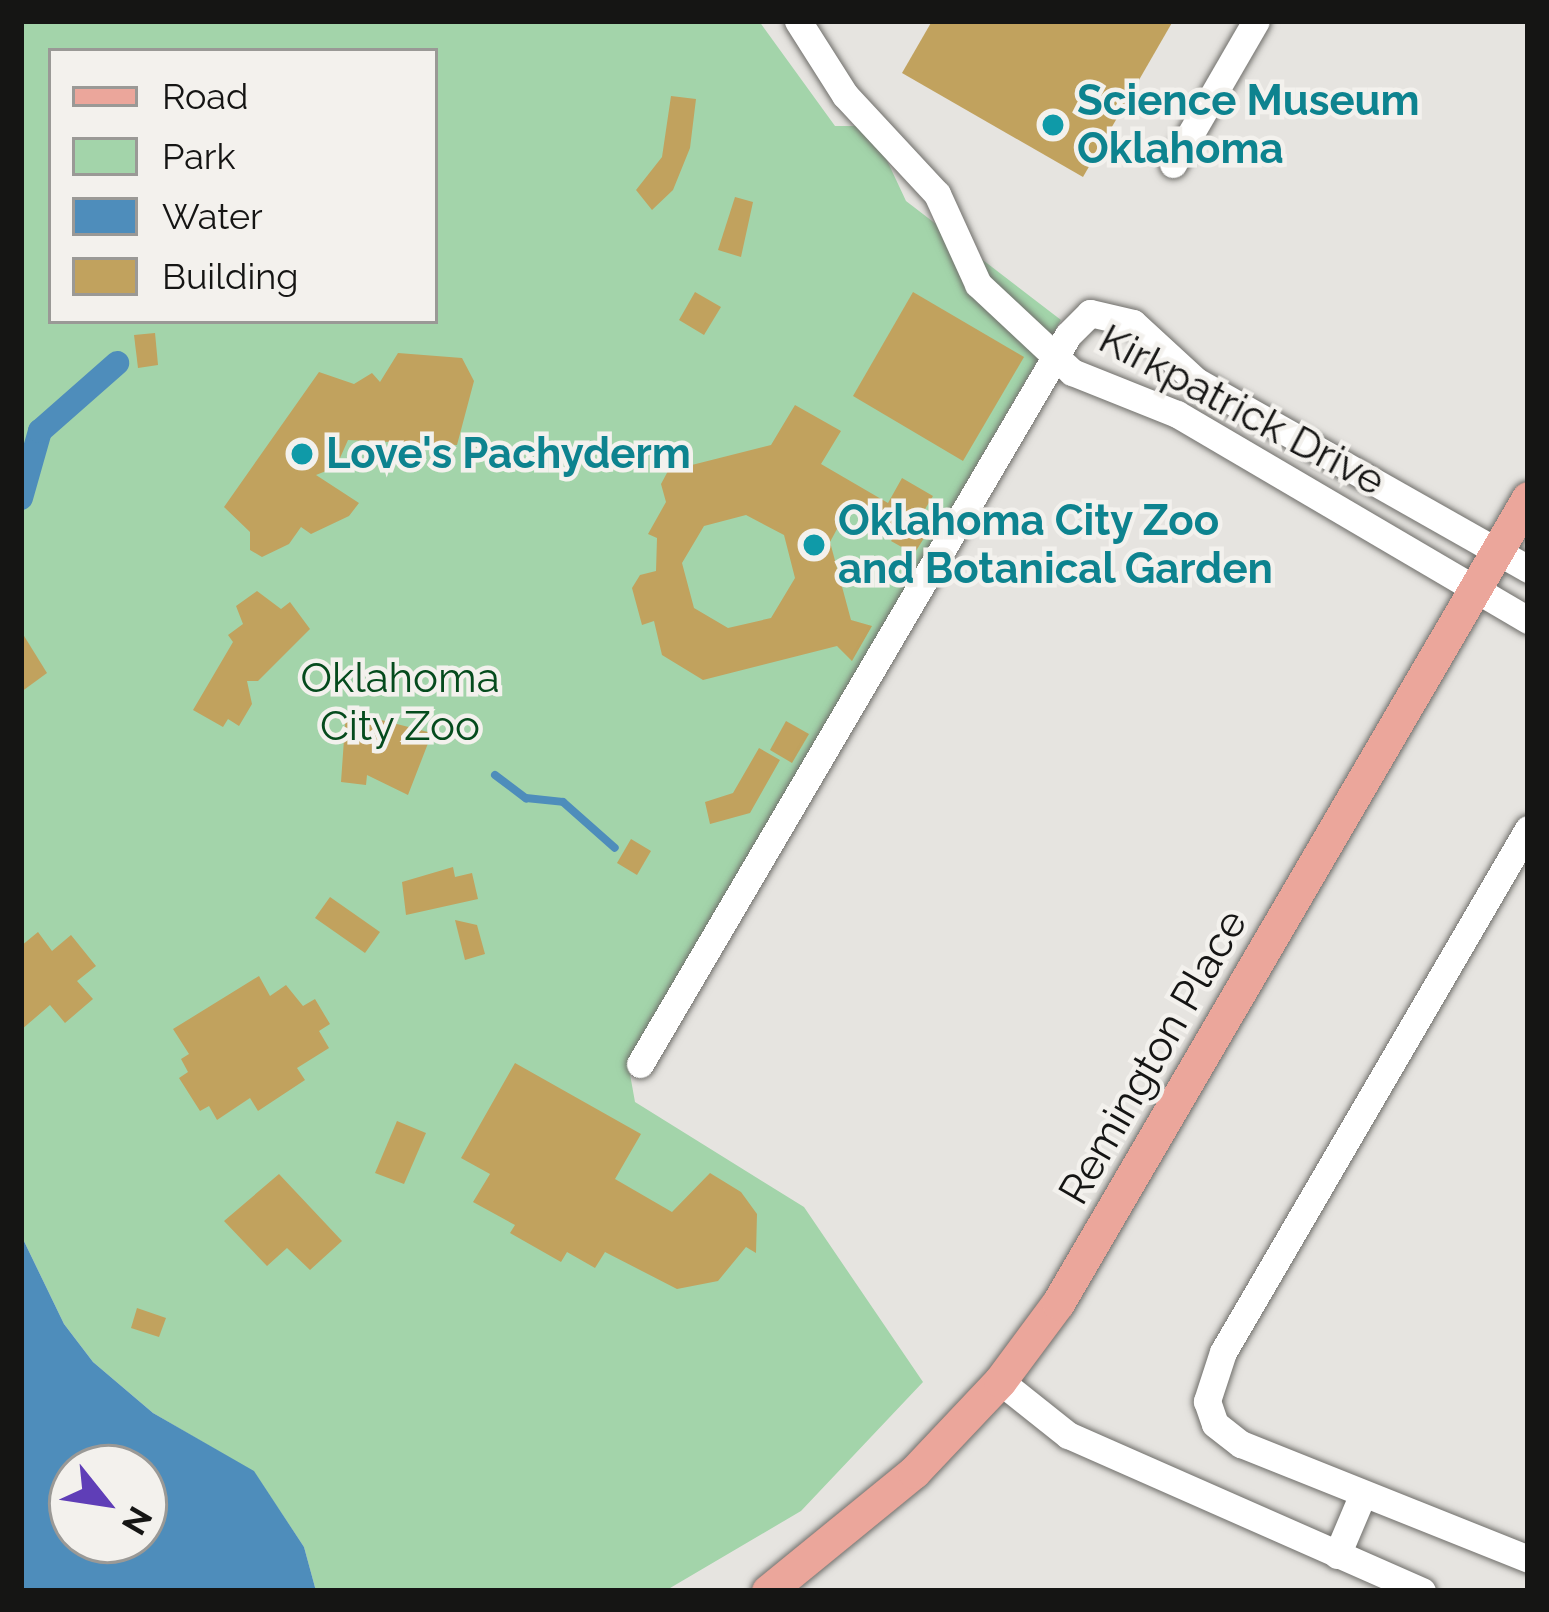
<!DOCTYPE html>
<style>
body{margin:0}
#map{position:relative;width:1549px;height:1612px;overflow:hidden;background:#e6e4e0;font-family:Raleway,sans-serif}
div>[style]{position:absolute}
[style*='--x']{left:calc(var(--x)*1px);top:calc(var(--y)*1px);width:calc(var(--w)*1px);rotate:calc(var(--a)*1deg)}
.green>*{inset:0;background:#a3d4aa}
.water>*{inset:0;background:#4e8dbb}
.stream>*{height:8px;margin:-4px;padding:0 4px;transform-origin:4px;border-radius:4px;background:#4e8dbb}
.canal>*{height:24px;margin:-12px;padding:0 12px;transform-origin:12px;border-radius:12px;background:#4e8dbb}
.building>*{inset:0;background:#c1a25e}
.roads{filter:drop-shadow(0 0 3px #6f6e6a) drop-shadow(0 0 3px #6f6e6a)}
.minor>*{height:27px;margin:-13.5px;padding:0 13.5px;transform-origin:13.5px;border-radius:13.5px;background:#fff}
.major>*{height:33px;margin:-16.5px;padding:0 16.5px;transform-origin:16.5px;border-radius:16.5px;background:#eba69b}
.dots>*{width:33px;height:33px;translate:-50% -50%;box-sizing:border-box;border:6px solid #f3f1ed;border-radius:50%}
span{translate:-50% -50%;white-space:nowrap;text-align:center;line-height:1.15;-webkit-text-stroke:9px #f3f1ed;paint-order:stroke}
.culture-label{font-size:42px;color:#0d838f;font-weight:700}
.left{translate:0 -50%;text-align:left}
.street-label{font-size:42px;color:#151514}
.park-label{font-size:42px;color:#054b1d}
.frame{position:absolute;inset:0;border:24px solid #151514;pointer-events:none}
.legend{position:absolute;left:48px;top:48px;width:390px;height:276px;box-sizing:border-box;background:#f3f1ed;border:3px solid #9a9996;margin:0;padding:15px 21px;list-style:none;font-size:36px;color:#151514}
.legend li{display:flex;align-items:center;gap:24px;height:60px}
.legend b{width:60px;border:3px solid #9a9996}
.north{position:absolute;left:48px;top:1444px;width:120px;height:120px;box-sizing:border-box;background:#f3f1ed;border:3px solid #9a9996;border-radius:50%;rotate:120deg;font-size:33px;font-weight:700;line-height:48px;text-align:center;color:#151514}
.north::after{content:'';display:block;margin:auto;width:42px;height:54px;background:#5f3eb7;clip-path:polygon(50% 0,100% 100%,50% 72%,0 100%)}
</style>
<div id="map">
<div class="green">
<div style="clip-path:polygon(evenodd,21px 21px,759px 21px,835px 126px,859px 126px,877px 139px,906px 201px,1061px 320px,628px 1063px,635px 1102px,804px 1207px,923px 1382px,801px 1511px,665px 1591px,316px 1591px,304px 1547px,254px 1472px,153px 1413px,93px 1362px,64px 1324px,21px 1235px,21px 21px,51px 51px,435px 51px,435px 321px,51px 321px,51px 51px)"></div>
</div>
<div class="water">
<div style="clip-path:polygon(evenodd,21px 1235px,64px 1324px,93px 1362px,153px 1413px,254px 1471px,304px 1547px,316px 1591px,21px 1591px,21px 1235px,72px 1468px,144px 1468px,144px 1540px,72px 1540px,72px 1468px)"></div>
</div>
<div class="stream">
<div style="--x:495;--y:775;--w:39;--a:37"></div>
<div style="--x:526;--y:798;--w:37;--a:6"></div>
<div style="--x:563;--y:802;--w:69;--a:41.5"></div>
</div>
<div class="canal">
<div style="--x:21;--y:498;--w:70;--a:-74.2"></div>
<div style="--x:40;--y:431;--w:103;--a:-41.4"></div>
</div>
<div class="building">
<div style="clip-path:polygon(932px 21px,1173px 21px,1083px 177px,902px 73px)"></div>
<div style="clip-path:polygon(671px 96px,696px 99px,690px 148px,673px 190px,652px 210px,636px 190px,662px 157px)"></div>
<div style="clip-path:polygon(735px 197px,753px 202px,741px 257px,718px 250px)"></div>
<div style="clip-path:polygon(695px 292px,721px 307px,704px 335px,679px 320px)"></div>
<div style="clip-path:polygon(913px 292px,1024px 357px,963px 461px,853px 396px)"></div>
<div style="clip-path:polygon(155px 333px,158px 365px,138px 368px,134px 335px)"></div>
<div style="clip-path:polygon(398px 353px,462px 358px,474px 381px,457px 445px,348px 440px,336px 467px,316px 475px,359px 503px,349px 516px,311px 534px,301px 527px,289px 544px,262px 557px,250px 550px,250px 532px,224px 507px,319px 372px,354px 384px,372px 373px,380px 382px)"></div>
<div style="clip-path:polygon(evenodd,795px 405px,841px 431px,821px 464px,888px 503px,902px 478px,933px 496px,919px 519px,931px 527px,914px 554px,891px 541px,897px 532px,850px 505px,830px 542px,851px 620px,872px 626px,852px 661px,837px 646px,703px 680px,662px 655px,654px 621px,642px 625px,632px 588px,640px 575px,656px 571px,657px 538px,648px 534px,666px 502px,661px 484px,668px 471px,771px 445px,795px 405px,746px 515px,784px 535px,795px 578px,771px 618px,728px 628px,694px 608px,682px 563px,704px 526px,746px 515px)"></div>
<div style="clip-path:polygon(257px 591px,281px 609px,290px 602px,310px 629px,258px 681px,247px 681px,252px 704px,239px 726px,228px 719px,223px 727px,193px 710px,233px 642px,228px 635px,243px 624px,236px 606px)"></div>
<div style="clip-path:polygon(21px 631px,47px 673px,21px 692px)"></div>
<div style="clip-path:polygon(346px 711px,432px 733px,408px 795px,367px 775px,366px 785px,341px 782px)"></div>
<div style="clip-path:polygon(786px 721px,809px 734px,792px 763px,770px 750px)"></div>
<div style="clip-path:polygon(759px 748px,780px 760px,750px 813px,710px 824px,705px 802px,733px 793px)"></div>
<div style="clip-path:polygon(631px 839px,651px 851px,637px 875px,617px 863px)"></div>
<div style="clip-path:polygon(453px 867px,455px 877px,472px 873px,478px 899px,406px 915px,402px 882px)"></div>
<div style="clip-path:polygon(330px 897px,380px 932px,365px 953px,315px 918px)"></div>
<div style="clip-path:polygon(455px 920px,477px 925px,485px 954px,465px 960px)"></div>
<div style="clip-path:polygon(38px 932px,52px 951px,71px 935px,96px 966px,77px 981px,93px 999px,65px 1023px,50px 1005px,21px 1030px,21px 946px)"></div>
<div style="clip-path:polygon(259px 976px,270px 996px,286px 985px,303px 1006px,315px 999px,330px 1024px,319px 1031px,329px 1048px,297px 1068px,305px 1080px,258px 1111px,250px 1098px,217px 1120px,209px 1106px,200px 1111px,179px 1078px,188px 1072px,181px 1059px,189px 1054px,173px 1029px)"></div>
<div style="clip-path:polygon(515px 1063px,641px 1134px,615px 1179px,672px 1212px,710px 1173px,741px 1192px,757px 1214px,756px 1253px,746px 1247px,718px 1281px,677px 1289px,605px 1252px,595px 1268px,567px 1252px,561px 1262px,510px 1233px,515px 1225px,473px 1202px,490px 1174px,461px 1158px)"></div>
<div style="clip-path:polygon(397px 1121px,426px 1133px,404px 1184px,375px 1173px)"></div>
<div style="clip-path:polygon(279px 1174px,342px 1241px,310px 1270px,287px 1248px,267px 1266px,224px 1221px)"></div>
<div style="clip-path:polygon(137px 1308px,166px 1318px,159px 1337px,131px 1328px)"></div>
</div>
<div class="roads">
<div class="minor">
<div style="--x:798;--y:21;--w:88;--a:57.6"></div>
<div style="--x:845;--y:95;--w:135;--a:47.1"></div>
<div style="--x:937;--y:194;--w:99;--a:65.5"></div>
<div style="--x:978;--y:284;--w:129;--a:43.1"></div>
<div style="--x:1072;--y:372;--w:113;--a:21.8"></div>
<div style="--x:1177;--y:414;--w:407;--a:30.4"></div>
<div style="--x:1173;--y:164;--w:165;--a:-59.9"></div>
<div style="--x:1528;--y:829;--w:605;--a:120.25"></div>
<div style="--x:1223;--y:1352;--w:52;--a:108.1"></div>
<div style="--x:1207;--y:1401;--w:24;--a:71"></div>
<div style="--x:1215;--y:1424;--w:33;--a:38"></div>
<div style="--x:1241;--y:1444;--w:309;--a:21.8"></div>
<div style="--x:640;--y:1064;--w:845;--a:-59.58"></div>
<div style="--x:1068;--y:335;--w:31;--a:-45"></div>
<div style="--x:1090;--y:313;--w:44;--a:13.1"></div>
<div style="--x:1133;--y:323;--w:86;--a:42.6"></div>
<div style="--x:1196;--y:381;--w:382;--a:29.5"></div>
<div style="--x:1000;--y:1381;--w:87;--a:38.5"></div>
<div style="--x:1068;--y:1435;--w:387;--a:23.8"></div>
<div style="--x:1337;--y:1555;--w:64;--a:-67"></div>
</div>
<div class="major">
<div style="--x:768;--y:1591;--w:188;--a:-39.2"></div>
<div style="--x:914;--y:1472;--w:125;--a:-46.6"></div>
<div style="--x:1000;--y:1381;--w:97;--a:-53.4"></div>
<div style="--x:1058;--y:1303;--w:932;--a:-59.72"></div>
</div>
</div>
<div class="dots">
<div style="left:1053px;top:125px;background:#0f9aa8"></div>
<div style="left:302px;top:454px;background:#0f9aa8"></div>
<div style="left:814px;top:545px;background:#0f9aa8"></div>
</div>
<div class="culture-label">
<span class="left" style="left:1077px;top:125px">Science Museum<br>Oklahoma</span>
<span class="left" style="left:326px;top:454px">Love's Pachyderm</span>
<span class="left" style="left:838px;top:545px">Oklahoma City Zoo<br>and Botanical Garden</span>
</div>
<div class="street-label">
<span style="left:1242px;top:410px;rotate:28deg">Kirkpatrick Drive</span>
<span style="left:1153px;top:1057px;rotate:-60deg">Remington Place</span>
</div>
<div class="park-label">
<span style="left:400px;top:702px">Oklahoma<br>City Zoo</span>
</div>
<div class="frame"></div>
<ul class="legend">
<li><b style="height:15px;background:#eba69b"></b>Road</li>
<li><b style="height:33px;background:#a3d4aa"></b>Park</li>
<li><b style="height:33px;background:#4e8dbb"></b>Water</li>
<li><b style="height:33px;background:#c1a25e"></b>Building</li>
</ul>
<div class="north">N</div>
</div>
